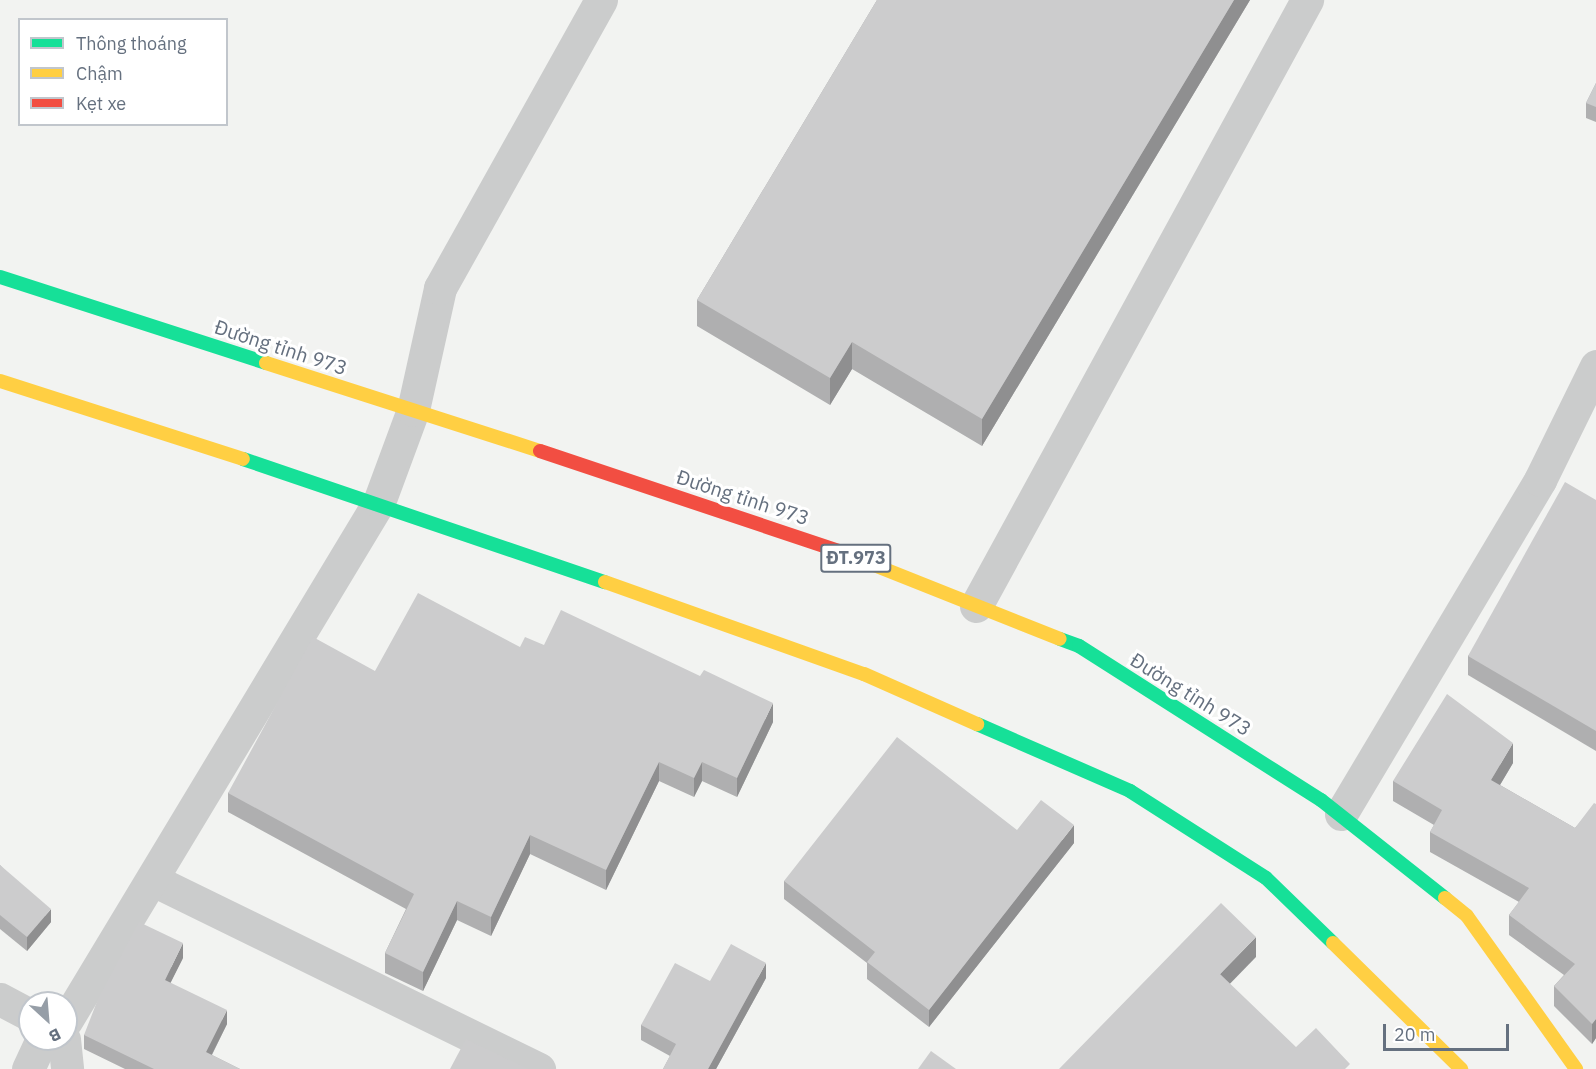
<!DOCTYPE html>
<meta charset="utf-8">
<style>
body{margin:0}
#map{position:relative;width:1596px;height:1069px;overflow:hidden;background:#f2f3f1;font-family:"IBM Plex Sans",sans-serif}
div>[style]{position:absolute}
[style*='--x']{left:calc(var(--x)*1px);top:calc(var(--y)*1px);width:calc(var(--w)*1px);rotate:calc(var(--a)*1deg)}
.street>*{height:33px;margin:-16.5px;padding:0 16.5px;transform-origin:16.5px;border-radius:16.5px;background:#cbcccc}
.fast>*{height:14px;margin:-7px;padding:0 7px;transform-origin:7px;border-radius:7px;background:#16e098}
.slow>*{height:14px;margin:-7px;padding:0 7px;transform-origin:7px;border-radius:7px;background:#ffcf43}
.jam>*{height:14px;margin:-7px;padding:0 7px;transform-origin:7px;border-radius:7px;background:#f24e42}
.wall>*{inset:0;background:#afafb0}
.shaded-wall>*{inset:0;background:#8f8f90}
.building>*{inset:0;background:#cccccd}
span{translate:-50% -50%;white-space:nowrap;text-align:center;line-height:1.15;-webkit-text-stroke:6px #fff;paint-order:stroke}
.shield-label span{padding:2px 4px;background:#fff;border:2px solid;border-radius:4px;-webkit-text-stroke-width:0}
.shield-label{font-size:18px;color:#65707f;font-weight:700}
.street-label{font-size:20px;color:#65707f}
.legend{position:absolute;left:18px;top:18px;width:210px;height:108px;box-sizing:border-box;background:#fff;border:2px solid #c1c6cc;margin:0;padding:8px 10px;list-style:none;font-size:18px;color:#65707f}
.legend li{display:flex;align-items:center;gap:12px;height:30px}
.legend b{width:30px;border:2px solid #c1c6cc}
.north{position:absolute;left:18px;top:991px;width:60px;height:60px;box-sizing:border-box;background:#fff;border:2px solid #c1c6cc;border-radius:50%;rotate:154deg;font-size:16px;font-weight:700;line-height:24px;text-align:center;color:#65707f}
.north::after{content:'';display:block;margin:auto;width:21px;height:27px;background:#969ea7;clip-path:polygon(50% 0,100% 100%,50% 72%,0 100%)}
.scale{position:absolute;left:1383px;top:1024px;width:126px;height:27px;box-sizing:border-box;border:3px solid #65707f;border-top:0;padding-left:8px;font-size:18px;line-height:21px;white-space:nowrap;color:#65707f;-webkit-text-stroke:4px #fff;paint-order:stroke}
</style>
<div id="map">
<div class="street">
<div style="--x:976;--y:606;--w:691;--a:-61.36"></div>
<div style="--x:1341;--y:814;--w:389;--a:-59.2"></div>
<div style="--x:1540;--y:480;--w:127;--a:-63.8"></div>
<div style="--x:153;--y:880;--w:430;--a:26.1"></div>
<div style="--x:0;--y:999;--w:34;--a:28"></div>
<div style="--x:66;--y:1021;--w:606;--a:-58.91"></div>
<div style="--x:379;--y:502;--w:98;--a:-69.7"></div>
<div style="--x:413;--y:410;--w:125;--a:-77.5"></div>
<div style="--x:440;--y:288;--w:330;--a:-60.8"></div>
<div style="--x:64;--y:1039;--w:30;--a:84"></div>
<div style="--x:28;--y:1069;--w:33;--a:-65"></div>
</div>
<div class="fast">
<div style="--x:0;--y:277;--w:280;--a:17.9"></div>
<div style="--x:243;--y:459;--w:382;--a:18.8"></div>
<div style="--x:1060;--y:639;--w:20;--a:20"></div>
<div style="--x:1079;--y:646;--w:287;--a:32.5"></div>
<div style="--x:1321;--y:800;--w:158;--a:38.3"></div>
<div style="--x:977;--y:724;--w:167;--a:23.6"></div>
<div style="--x:1130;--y:791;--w:161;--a:32.6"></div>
<div style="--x:1266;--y:878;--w:93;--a:44.1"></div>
</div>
<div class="slow">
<div style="--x:266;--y:363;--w:288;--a:17.8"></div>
<div style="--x:0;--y:381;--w:255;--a:17.8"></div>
<div style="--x:844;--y:553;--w:232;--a:21.7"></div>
<div style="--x:605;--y:582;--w:275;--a:19.6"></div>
<div style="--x:864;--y:674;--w:124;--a:23.9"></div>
<div style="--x:1445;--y:898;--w:28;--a:39"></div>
<div style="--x:1467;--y:916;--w:188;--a:54.5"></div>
<div style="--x:1333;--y:943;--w:180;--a:44.5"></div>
</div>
<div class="jam">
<div style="--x:540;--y:451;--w:321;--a:18.5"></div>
</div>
<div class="wall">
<div style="clip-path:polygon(877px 0,1250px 0,982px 446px,852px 369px,830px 405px,697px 326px,697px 300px)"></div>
<div style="clip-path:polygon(1596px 83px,1596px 122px,1586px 118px,1586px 103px)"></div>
<div style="clip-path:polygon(1596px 500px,1596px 751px,1468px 675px,1468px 656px)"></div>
<div style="clip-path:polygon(544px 645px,773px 722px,737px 797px,702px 781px,694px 797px,659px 781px,606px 890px,530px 854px,491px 936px,457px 920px,423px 991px,385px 973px,385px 953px,406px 909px,228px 812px,228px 793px,375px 671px,520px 647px)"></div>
<div style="clip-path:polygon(1513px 763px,1500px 785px,1575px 828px,1596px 804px,1596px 1038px,1592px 1044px,1554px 1006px,1554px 986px,1564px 975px,1509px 935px,1509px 915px,1519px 902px,1430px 852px,1430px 832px,1434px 825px,1393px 801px,1393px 781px)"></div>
<div style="clip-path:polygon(1017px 830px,1074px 843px,929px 1027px,867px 979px,867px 963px,784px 899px,784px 881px)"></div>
<div style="clip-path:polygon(0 865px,51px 922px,27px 951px,0 929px)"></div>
<div style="clip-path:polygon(183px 958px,170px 983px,227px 1024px,212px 1055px,240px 1069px,125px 1069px,84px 1049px,84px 1035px)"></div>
<div style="clip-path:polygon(766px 978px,716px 1069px,663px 1069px,670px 1056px,641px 1040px,641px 1025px,710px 981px)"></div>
</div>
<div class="shaded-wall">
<div style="clip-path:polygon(1234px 0,1250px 0,982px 446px,982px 419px)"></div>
<div style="clip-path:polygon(852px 342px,852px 369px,830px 405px,830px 378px)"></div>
<div style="clip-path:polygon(773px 703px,773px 722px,737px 797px,737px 778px)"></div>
<div style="clip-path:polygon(1513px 743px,1513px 763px,1491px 800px,1491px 780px)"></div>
<div style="clip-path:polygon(659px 762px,659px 781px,606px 890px,606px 870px)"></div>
<div style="clip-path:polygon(702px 762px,702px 781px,694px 797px,694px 778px)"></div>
<div style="clip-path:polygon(1074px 825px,1074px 843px,929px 1027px,929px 1010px)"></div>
<div style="clip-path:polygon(530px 835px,530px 854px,491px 936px,491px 917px)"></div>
<div style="clip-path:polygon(457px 901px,457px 920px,423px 991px,423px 972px)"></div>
<div style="clip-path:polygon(51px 909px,51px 922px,27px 951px,27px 937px)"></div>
<div style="clip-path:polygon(1256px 937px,1256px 957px,1220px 994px,1220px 974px)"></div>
<div style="clip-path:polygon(183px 943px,183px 958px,165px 994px,165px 980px)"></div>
<div style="clip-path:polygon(766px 963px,766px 978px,716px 1069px,708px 1069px)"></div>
<div style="clip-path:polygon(227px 1010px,227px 1024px,206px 1066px,206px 1052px)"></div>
<div style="clip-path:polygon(1596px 1019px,1596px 1038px,1592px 1044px,1592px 1024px)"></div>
</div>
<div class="building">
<div style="clip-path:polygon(877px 0,1234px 0,982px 419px,852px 342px,830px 378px,697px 300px)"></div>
<div style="clip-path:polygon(1596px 83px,1596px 107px,1586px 103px)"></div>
<div style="clip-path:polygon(1565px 482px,1596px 500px,1596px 731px,1468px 656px)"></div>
<div style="clip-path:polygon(418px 593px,520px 647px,525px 637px,544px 645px,561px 610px,700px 676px,704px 670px,773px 703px,737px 778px,702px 762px,694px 778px,659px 762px,606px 870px,530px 835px,491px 917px,457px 901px,423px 972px,385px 953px,414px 894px,228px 793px,313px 637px,375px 671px)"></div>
<div style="clip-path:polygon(1447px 694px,1513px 743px,1491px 780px,1575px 828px,1594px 803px,1596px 804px,1596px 1019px,1592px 1024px,1554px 986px,1575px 964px,1509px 915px,1529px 888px,1430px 832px,1442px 810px,1393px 781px)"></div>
<div style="clip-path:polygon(897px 737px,1017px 830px,1041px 800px,1074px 825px,929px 1010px,867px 962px,875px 952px,784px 881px)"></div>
<div style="clip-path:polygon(0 865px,51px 909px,27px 937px,0 915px)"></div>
<div style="clip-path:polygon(1221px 903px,1256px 937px,1220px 974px,1296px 1047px,1316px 1028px,1350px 1064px,1345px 1069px,1059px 1069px)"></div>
<div style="clip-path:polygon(139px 922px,183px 943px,165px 980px,227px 1010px,206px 1052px,240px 1069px,154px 1069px,84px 1035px,98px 999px)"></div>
<div style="clip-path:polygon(731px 944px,766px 963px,708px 1069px,663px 1069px,676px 1044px,641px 1025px,675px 963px,710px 981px)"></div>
<div style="clip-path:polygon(466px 1039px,528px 1069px,450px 1069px)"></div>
<div style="clip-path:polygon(931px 1051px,956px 1069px,918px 1069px)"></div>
</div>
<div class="shield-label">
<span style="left:856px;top:558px">ĐT.973</span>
</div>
<div class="street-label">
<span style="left:281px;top:347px;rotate:18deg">Đường tỉnh 973</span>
<span style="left:743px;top:497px;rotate:18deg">Đường tỉnh 973</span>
<span style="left:1191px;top:694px;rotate:32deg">Đường tỉnh 973</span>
</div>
<ul class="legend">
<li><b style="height:8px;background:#16e098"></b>Thông thoáng</li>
<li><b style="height:8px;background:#ffcf43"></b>Chậm</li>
<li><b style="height:8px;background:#f24e42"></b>Kẹt xe</li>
</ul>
<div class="north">B</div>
<div class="scale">20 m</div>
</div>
